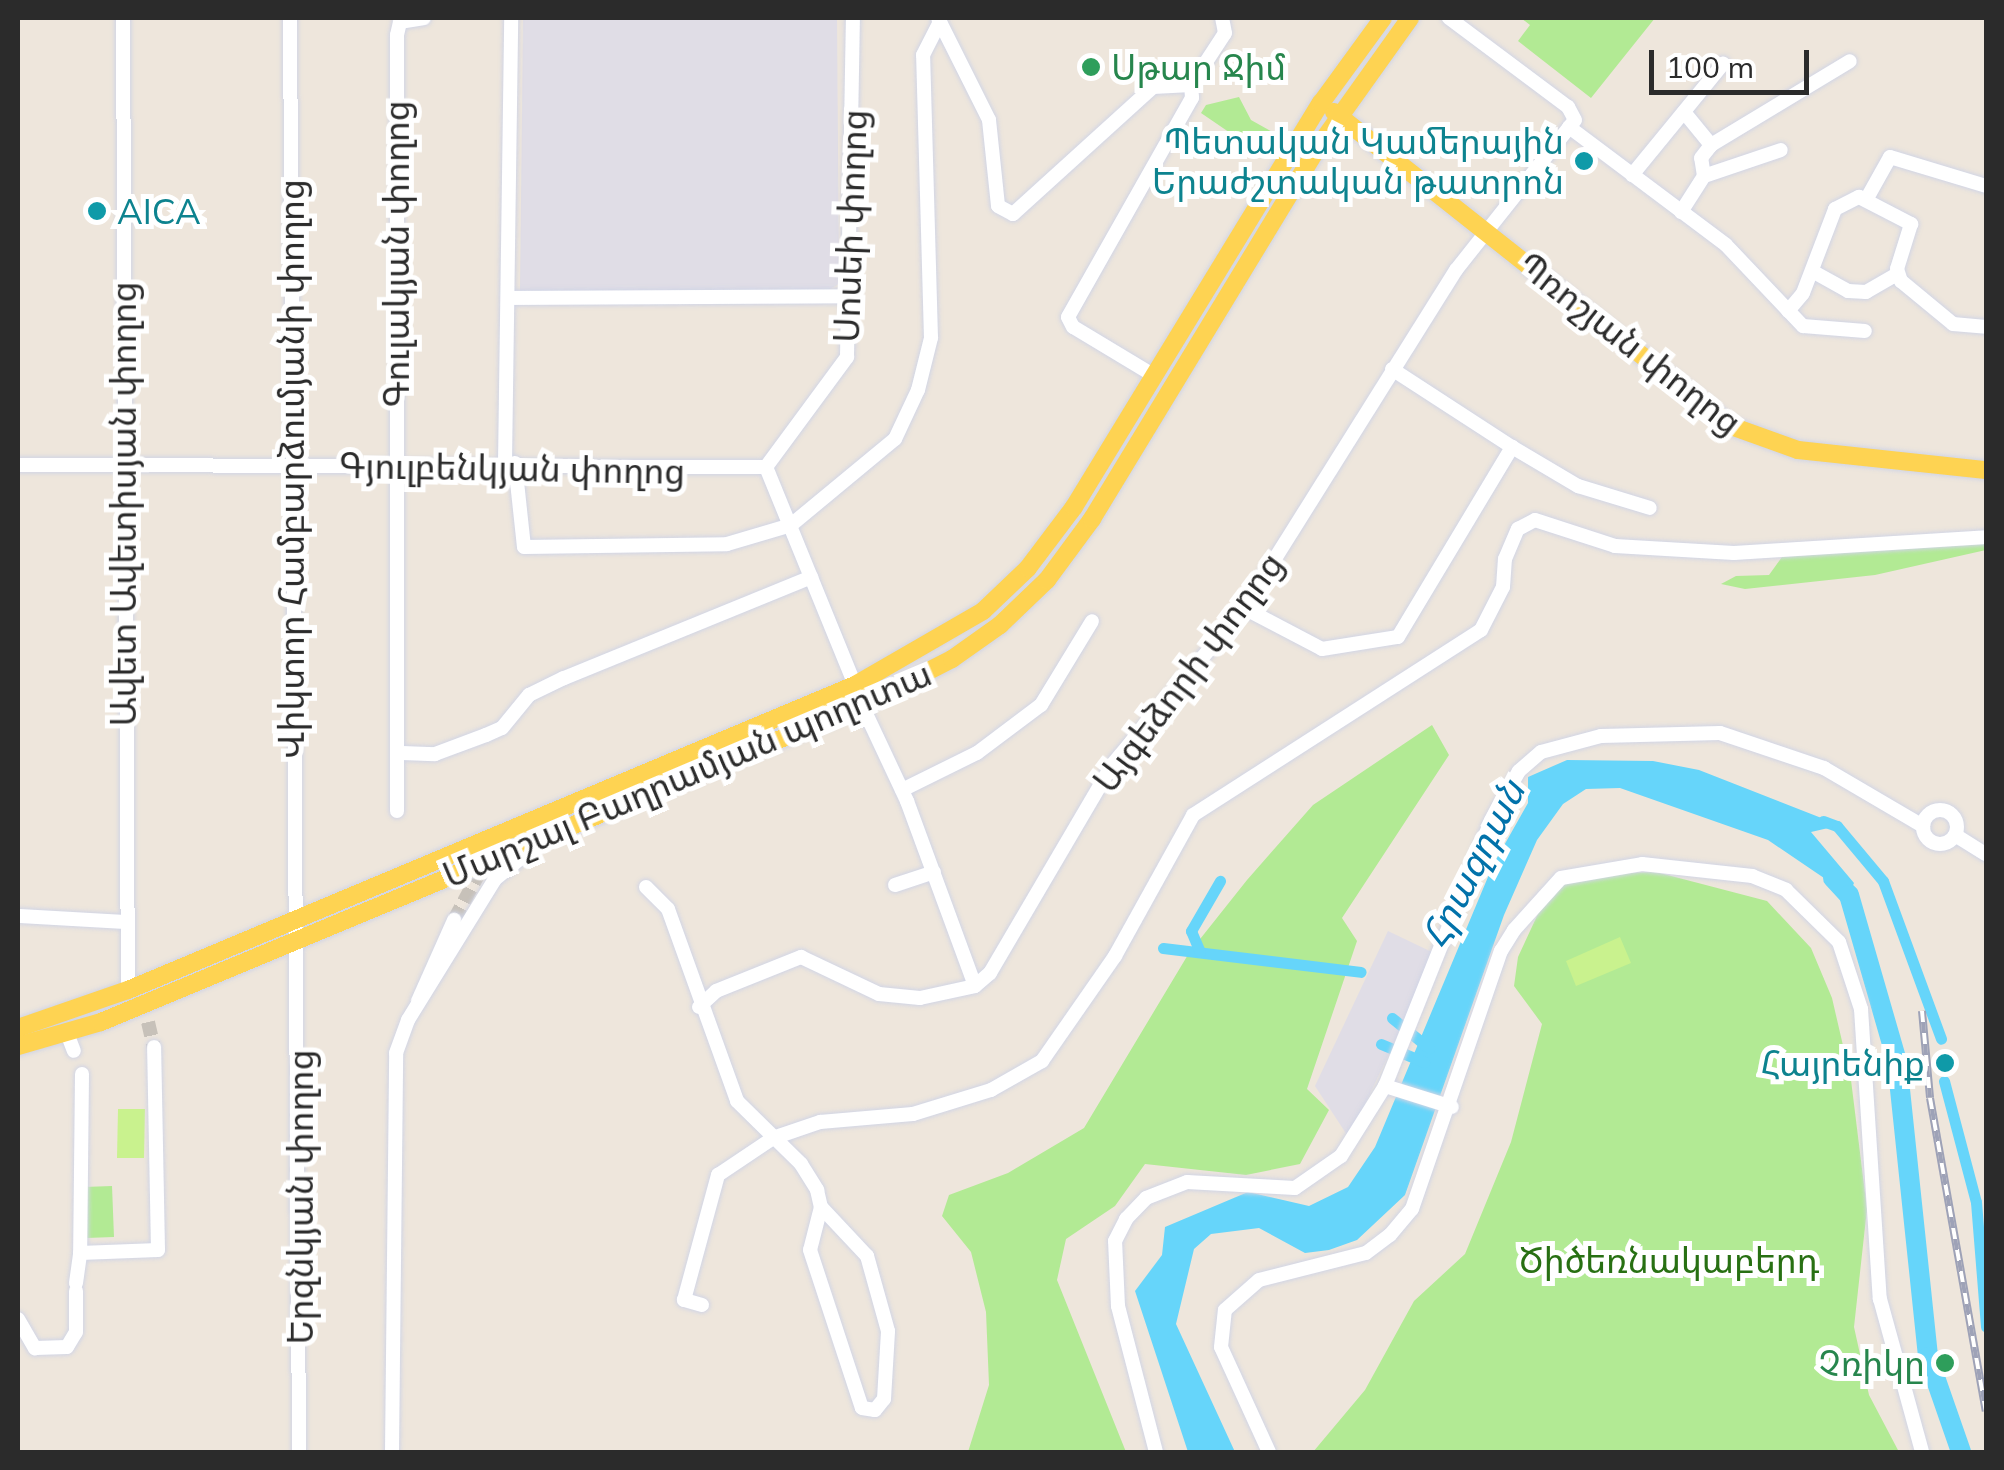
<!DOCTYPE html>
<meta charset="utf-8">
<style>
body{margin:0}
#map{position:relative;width:2004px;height:1470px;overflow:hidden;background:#eee6dc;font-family:Mulish,"Noto Sans Armenian",sans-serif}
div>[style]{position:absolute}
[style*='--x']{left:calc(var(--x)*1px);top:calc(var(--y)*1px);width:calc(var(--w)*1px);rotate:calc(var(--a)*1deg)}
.industrial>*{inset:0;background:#e0dde6}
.green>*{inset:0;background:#b2ea94}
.pitch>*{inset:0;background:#c9f28e}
.water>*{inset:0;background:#66d5fa}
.canal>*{height:11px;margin:-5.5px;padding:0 5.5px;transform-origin:5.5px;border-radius:5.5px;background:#66d5fa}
.river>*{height:20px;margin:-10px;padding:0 10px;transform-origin:10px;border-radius:10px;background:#66d5fa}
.minor-tunnel>*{height:14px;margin-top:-7px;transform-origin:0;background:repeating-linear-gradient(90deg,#c7c1b9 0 14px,transparent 0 21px)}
.roads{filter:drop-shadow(0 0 2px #d1d5e5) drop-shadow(0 0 2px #d1d5e5)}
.minor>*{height:14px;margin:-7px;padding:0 7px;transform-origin:7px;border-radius:7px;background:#fff}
.minor>.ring{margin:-7px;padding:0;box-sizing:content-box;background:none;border:14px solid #fff;border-radius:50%}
.major>*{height:18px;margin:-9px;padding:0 9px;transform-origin:9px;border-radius:9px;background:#fed352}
.rail>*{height:8px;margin-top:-4px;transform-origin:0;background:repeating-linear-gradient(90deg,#fff 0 11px,#9ea2b7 0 22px);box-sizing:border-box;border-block:2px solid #9ea2b7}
.dots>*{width:28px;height:28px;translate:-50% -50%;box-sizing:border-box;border:5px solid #fff;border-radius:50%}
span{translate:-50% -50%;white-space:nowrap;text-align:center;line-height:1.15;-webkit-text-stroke:10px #fff;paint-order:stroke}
.leisure-label{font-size:35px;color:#27864d}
.left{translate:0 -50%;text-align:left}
.right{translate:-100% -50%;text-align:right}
.culture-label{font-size:35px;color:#0d838f}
.street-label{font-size:35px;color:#2b2b2b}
.park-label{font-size:35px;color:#287013}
.water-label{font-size:38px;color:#0172aa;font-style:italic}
.frame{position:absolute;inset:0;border:20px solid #2b2b2b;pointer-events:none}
.scale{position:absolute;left:1649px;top:50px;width:160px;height:45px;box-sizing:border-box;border:5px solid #2b2b2b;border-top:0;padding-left:12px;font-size:30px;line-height:35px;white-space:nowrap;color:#2b2b2b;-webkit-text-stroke:8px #fff;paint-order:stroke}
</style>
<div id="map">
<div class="industrial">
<div style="clip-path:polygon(523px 18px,837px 18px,839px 284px,824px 292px,520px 292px)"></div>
<div style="clip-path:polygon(1388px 931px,1436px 954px,1349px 1138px,1315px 1086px)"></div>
</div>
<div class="green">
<div style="clip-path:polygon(1521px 18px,1655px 18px,1591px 98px,1518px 41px,1530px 25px)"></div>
<div style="clip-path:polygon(1239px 97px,1251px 120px,1274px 133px,1261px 154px,1201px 113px,1206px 105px)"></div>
<div style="clip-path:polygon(1986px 542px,1986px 550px,1875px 575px,1745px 589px,1721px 584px,1736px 576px,1769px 575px,1782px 557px)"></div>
<div style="clip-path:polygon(1432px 725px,1449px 755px,1342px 918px,1357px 941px,1307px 1089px,1329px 1110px,1300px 1164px,1246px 1175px,1145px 1164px,1115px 1206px,1066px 1239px,1057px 1280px,1126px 1452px,968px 1452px,989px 1385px,986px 1312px,971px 1252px,942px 1216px,949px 1195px,1008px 1173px,1084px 1128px,1189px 953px,1247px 880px,1313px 805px)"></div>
<div style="clip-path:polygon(1656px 872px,1767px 901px,1811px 948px,1832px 998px,1851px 1080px,1867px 1209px,1854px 1327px,1869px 1395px,1899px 1452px,1313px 1452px,1365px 1390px,1414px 1301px,1465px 1254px,1511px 1142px,1542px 1024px,1514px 986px,1518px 957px,1549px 890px,1590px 874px)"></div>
<div style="clip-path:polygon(112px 1186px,114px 1237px,86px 1238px,84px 1187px)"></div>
</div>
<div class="pitch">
<div style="clip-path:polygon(1620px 937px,1631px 963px,1576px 986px,1566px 961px)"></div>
<div style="clip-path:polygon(118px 1109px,145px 1109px,144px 1158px,117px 1158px)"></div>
</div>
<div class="water">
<div style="clip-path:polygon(1567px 760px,1653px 761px,1699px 770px,1824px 819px,1837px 826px,1811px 832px,1854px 883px,1849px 895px,1768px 840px,1620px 788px,1586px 789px,1563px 804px,1537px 840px,1504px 915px,1405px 1195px,1357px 1240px,1329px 1250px,1305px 1253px,1259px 1228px,1211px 1234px,1194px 1249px,1176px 1324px,1235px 1452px,1188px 1452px,1135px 1291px,1162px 1255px,1165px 1227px,1248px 1192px,1309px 1206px,1348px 1187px,1375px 1147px,1493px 865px,1528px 803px,1528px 777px)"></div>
</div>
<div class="canal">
<div style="--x:1823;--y:821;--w:15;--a:20"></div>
<div style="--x:1837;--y:826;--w:72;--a:50.1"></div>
<div style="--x:1883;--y:881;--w:168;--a:69.8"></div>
<div style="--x:1163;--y:948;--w:199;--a:6.9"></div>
<div style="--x:1200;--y:952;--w:23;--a:-113"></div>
<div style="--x:1191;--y:931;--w:58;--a:-59.9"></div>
<div style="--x:1392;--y:1018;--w:48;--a:39"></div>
<div style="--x:1381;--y:1044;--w:47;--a:22.7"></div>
<div style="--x:1944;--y:1081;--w:125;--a:75.2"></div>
<div style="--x:1976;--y:1202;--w:125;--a:85.4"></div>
</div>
<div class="river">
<div style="--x:1833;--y:878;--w:23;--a:47"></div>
<div style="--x:1849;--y:895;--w:173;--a:73.9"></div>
<div style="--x:1897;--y:1061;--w:298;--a:84"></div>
<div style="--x:1928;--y:1357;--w:101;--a:70.8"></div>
</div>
<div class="minor-tunnel">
<div style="--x:454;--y:920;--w:61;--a:-61.8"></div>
<div style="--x:483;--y:866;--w:55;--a:-39.8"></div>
<div style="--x:148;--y:1022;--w:26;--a:77"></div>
</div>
<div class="roads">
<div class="minor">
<div style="--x:123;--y:18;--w:972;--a:89.71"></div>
<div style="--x:290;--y:18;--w:1434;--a:89.64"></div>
<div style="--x:938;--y:18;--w:114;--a:63.4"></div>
<div style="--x:989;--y:120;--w:86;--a:84"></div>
<div style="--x:998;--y:206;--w:17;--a:28"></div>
<div style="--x:1013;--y:214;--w:189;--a:-42.2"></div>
<div style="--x:1153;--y:87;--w:38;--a:-3"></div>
<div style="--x:1684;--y:112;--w:43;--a:50.7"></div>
<div style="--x:1569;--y:127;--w:196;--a:36.9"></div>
<div style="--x:1726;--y:245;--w:112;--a:46.5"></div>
<div style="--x:1803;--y:326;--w:62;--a:4.6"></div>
<div style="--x:1632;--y:175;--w:144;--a:-50.7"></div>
<div style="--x:1704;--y:176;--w:18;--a:-99"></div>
<div style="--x:1701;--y:158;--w:16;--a:-52"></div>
<div style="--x:1711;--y:145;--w:162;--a:-31.1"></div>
<div style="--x:1866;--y:200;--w:49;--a:-60.8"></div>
<div style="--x:1890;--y:157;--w:100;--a:16.8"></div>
<div style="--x:1681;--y:212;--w:43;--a:-57.4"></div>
<div style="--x:1704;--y:176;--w:81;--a:-18.7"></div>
<div style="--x:1812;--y:271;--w:41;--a:29.1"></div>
<div style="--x:1848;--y:291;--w:18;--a:3"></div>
<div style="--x:1866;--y:292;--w:36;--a:-30"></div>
<div style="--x:508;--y:298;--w:345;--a:-0.3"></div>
<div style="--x:1788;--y:311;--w:23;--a:-50"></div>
<div style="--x:1803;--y:293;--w:90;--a:-69.1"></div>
<div style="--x:1835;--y:209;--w:27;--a:-27"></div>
<div style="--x:1859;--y:197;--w:59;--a:27.4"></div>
<div style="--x:1911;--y:224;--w:47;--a:107.3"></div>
<div style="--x:1897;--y:269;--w:13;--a:72"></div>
<div style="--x:1901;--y:281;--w:67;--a:39.6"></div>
<div style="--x:1953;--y:324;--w:33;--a:5"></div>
<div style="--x:1153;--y:375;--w:93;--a:-149"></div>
<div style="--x:1073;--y:327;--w:11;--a:-117"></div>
<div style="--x:1068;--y:317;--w:252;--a:-60.5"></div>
<div style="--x:1192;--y:98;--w:13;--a:-94"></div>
<div style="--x:1191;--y:85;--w:62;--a:-56.8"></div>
<div style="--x:1225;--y:33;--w:15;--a:-101"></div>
<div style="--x:1512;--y:447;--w:77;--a:30.6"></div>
<div style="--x:1578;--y:486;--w:75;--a:17"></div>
<div style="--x:505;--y:463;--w:445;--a:-89.2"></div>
<div style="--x:515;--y:463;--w:84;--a:83.9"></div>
<div style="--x:524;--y:547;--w:203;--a:-0.8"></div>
<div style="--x:727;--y:544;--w:67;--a:-16.5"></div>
<div style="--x:791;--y:525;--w:135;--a:-39.6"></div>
<div style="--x:895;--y:439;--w:54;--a:-64.9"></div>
<div style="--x:918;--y:390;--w:54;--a:-76"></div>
<div style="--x:931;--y:338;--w:283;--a:-91.6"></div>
<div style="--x:923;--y:55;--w:38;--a:-63"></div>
<div style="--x:18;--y:465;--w:748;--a:0.15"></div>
<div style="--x:766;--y:467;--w:137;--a:-53.6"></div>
<div style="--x:847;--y:357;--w:339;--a:-89"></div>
<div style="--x:766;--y:467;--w:235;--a:67.8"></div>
<div style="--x:1244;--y:608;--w:88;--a:27.7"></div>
<div style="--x:1322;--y:649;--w:77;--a:-9"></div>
<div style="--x:1398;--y:637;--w:222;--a:-59"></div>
<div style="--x:1512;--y:447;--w:143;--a:-147"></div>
<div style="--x:862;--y:705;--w:106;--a:64.9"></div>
<div style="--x:907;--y:801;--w:197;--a:69.8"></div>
<div style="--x:402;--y:753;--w:33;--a:2"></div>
<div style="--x:435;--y:754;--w:54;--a:-20.4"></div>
<div style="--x:486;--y:735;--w:17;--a:-24"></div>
<div style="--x:502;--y:728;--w:43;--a:-50.7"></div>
<div style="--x:529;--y:695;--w:39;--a:-26"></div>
<div style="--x:564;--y:678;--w:267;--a:-22.2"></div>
<div style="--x:902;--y:790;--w:84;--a:-26.3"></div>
<div style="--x:977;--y:753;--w:80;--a:-36.9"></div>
<div style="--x:1041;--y:705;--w:98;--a:-58.7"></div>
<div class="ring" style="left:1923px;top:810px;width:20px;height:20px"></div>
<div style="--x:397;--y:811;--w:776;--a:-90"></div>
<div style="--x:397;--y:35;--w:13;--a:-77"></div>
<div style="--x:400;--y:22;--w:24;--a:-9"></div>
<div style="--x:1955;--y:835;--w:36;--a:32"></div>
<div style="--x:895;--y:885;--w:41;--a:-18.4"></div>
<div style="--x:646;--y:887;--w:31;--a:45"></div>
<div style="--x:668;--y:909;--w:204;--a:70.2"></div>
<div style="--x:737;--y:1101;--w:90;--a:44.5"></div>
<div style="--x:801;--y:1164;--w:31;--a:58"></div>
<div style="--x:817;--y:1190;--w:17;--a:77"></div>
<div style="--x:821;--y:1207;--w:44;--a:104.3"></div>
<div style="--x:810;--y:1250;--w:166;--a:71.8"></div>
<div style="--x:862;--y:1408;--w:13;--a:9"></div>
<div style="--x:875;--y:1410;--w:14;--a:-51"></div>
<div style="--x:884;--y:1399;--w:68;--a:-86.6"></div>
<div style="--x:888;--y:1331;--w:78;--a:-105.6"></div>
<div style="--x:867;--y:1256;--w:67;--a:-133.2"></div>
<div style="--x:18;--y:916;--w:109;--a:3.2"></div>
<div style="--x:418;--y:1001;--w:89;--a:-66"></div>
<div style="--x:699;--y:1007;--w:23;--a:-43"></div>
<div style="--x:716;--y:991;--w:92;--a:-21.8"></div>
<div style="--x:801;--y:957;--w:86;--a:25.4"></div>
<div style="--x:879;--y:994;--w:41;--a:5.6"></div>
<div style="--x:920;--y:998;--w:56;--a:-12.3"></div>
<div style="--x:975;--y:986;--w:20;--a:-41"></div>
<div style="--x:990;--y:973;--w:241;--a:-59.6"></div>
<div style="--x:1112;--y:765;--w:205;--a:-49.9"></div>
<div style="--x:1244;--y:608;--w:399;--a:-57.9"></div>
<div style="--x:1456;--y:270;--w:191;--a:-51.6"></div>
<div style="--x:1575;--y:120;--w:15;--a:-118"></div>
<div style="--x:1568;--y:107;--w:149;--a:-143.2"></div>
<div style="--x:67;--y:1033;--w:19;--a:69"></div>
<div style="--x:82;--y:1074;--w:179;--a:90.6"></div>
<div style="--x:80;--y:1253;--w:78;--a:-2.2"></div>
<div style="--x:158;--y:1250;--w:203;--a:-91.1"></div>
<div style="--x:1385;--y:1086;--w:70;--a:17.4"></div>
<div style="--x:76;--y:1283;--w:30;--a:-82"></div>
<div style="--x:702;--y:1305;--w:19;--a:-164"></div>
<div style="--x:684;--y:1300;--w:130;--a:-74.8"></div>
<div style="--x:718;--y:1175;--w:66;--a:-33.9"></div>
<div style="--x:773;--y:1138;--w:50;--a:-18.8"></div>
<div style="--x:820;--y:1122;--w:93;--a:-4.9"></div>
<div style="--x:913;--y:1114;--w:82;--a:-17.1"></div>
<div style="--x:991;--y:1090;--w:59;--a:-29.6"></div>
<div style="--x:1042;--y:1061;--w:128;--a:-55.2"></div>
<div style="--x:1115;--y:956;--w:161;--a:-61"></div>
<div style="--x:1193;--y:815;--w:342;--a:-32.7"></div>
<div style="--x:1481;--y:630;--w:48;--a:-62.9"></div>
<div style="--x:1503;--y:587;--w:28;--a:-86"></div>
<div style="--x:1505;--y:559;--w:33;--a:-67"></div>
<div style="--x:1518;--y:529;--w:19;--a:-28"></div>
<div style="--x:1535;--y:520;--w:84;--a:18"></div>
<div style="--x:1615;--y:546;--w:119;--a:3.4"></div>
<div style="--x:1734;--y:553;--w:253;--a:-3.6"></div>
<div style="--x:18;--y:1319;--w:34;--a:60"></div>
<div style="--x:35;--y:1348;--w:32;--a:-2"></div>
<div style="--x:67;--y:1347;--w:17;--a:-59"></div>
<div style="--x:76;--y:1332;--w:41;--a:-90"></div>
<div style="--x:392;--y:1452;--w:399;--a:-89.4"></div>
<div style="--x:396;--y:1053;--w:35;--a:-70"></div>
<div style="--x:408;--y:1020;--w:166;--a:-58.3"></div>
<div style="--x:495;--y:879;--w:48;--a:-39"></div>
<div style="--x:1156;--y:1452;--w:151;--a:-104.6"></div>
<div style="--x:1118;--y:1306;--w:65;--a:-92.6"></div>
<div style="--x:1115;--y:1241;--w:25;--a:-63"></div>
<div style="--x:1126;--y:1219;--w:29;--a:-46"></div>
<div style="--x:1146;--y:1198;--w:44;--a:-21.3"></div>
<div style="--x:1187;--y:1182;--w:108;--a:3.2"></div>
<div style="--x:1295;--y:1188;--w:56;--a:-34.8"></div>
<div style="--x:1341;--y:1156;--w:83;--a:-57.8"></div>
<div style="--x:1385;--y:1086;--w:285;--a:-68.2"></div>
<div style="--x:1491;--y:821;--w:57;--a:-60.8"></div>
<div style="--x:1519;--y:771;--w:29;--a:-41"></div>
<div style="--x:1541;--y:752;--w:62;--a:-14.9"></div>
<div style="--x:1601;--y:736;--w:119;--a:-1.4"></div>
<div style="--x:1720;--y:733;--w:110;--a:18.6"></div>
<div style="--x:1824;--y:768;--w:115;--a:30.4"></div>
<div style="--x:1269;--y:1452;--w:115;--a:-114.6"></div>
<div style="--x:1221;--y:1347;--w:37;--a:-84"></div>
<div style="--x:1225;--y:1310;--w:45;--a:-41.4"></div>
<div style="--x:1259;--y:1280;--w:110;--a:-14.2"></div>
<div style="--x:1366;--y:1253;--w:30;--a:-37"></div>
<div style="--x:1390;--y:1235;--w:34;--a:-50"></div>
<div style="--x:1412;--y:1209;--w:273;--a:-71"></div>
<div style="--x:1501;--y:951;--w:25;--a:-58"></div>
<div style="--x:1514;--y:930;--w:70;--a:-47.9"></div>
<div style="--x:1561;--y:878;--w:82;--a:-9.8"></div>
<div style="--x:1642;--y:864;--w:111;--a:6.2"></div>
<div style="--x:1752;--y:876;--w:37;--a:22"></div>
<div style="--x:1786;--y:890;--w:74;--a:44.5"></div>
<div style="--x:1839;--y:942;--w:71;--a:71.8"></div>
<div style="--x:1861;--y:1009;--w:291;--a:86.3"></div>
<div style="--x:1880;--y:1299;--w:159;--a:74.6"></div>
</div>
<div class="major">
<div style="--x:1334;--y:112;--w:506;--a:38.34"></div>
<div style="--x:1731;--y:426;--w:71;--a:19.7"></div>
<div style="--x:1798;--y:450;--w:189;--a:6.1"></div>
<div style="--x:18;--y:1028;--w:116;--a:-19.1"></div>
<div style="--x:128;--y:990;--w:788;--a:-22.76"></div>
<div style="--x:855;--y:685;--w:148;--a:-30"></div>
<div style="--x:983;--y:611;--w:62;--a:-43.7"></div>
<div style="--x:1028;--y:568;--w:76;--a:-53"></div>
<div style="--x:1074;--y:507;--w:474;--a:-58.6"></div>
<div style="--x:1321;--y:103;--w:105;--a:-53.9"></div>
<div style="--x:18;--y:1046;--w:86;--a:-16.1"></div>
<div style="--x:101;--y:1022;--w:824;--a:-22.61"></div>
<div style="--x:862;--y:705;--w:101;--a:-27.1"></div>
<div style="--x:952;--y:659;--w:59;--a:-35.3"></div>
<div style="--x:1000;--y:625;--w:65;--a:-43.8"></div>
<div style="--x:1047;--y:580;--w:76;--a:-53.6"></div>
<div style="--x:1092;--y:519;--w:432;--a:-58.7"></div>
<div style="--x:1316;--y:150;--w:162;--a:-54.5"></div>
</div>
</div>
<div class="rail">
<div style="--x:1922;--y:1011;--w:87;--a:84.7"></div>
<div style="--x:1930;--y:1098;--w:318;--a:79.9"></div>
</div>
<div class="dots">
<div style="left:1091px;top:67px;background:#2e9e5b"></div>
<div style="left:1584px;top:161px;background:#0f9aa8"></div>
<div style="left:97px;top:211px;background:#0f9aa8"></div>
<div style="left:1945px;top:1063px;background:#0f9aa8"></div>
<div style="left:1945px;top:1363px;background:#2e9e5b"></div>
</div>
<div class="leisure-label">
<span class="left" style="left:1111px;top:67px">Սթար Ջիմ</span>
<span class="right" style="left:1925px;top:1363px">Չռիկը</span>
</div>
<div class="culture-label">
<span class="right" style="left:1564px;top:161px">Պետական Կամերային<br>Երաժշտական թատրոն</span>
<span class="left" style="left:117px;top:211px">AICA</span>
<span class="right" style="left:1925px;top:1063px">Հայրենիք</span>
</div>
<div class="street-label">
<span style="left:850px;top:226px;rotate:-88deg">Սոսեի փողոց</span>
<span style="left:396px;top:254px;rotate:-90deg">Գուլակյան փողոց</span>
<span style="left:1630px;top:343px;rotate:38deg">Պռոշյան փողոց</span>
<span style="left:512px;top:468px;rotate:1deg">Գյուլբենկյան փողոց</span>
<span style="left:291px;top:469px;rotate:-90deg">Վիկտոր Համբարձումյանի փողոց</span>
<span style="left:123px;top:504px;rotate:-90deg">Ավետ Ավետիսյան փողոց</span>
<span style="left:1188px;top:672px;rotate:-53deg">Այգեձորի փողոց</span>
<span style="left:687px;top:774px;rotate:-23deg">Մարշալ Բաղրամյան պողոտա</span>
<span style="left:300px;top:1197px;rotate:-90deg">Երզնկյան փողոց</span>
</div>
<div class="park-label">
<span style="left:1669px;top:1260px">Ծիծեռնակաբերդ</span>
</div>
<div class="water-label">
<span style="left:1473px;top:864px;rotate:-63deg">Հրազդան</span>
</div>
<div class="frame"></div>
<div class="scale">100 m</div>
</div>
